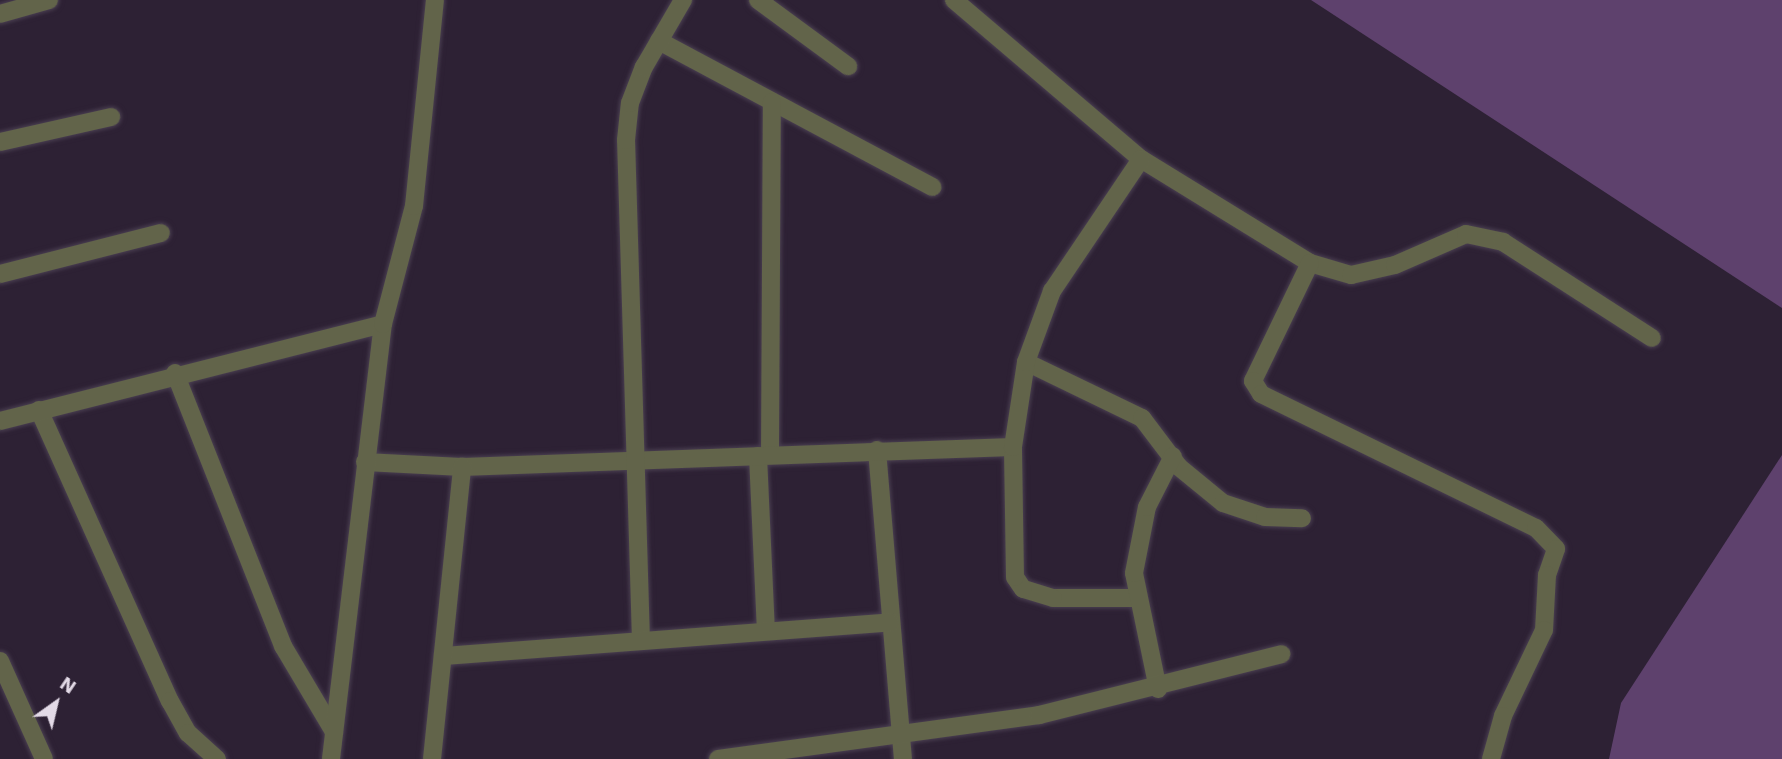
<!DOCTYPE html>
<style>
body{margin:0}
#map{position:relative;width:1782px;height:759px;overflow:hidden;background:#2d2134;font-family:"Work Sans",sans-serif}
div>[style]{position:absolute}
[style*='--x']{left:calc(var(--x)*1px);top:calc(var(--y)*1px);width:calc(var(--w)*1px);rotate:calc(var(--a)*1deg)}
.green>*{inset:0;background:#5e416d}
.roads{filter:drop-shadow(0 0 2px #4a3f51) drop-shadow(0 0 2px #4a3f51)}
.minor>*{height:18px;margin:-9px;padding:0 9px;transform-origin:9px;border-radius:9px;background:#62644a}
span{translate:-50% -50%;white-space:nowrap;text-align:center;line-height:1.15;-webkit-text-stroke:5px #2d2134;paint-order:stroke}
.north{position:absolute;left:21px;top:668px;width:70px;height:70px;-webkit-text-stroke:5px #2d2134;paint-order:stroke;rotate:34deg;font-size:19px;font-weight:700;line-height:28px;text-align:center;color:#e3dae7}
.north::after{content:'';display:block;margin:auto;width:24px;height:32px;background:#e3dae7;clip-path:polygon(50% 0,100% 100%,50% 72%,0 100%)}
</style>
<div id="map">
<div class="green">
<div style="clip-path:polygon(1311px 0,1782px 0,1782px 308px)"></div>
<div style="clip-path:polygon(1782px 455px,1782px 759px,1609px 759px,1621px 703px)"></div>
</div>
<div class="roads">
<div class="minor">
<div style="--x:758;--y:0;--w:112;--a:36.3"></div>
<div style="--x:954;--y:0;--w:245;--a:40.4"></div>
<div style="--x:1141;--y:159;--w:198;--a:31.6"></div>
<div style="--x:1310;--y:263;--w:43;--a:16.3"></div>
<div style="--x:1351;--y:275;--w:45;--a:-12.8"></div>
<div style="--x:1395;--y:265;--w:77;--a:-23.6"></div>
<div style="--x:1466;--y:234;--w:38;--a:12"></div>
<div style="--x:1503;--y:242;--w:177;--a:32.8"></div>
<div style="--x:0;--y:14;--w:51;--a:-15.9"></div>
<div style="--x:659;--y:41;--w:310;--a:28.1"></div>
<div style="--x:0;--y:142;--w:114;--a:-12.7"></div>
<div style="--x:1310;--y:263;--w:131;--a:115.8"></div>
<div style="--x:1253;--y:381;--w:15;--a:58"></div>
<div style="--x:1261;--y:394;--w:306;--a:26"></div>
<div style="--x:1536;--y:528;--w:29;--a:46"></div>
<div style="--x:1556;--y:549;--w:28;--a:109"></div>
<div style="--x:1547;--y:575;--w:55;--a:93.1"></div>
<div style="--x:1544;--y:630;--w:95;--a:115.5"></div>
<div style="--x:1503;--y:716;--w:45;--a:105.6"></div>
<div style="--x:0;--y:274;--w:166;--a:-14.3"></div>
<div style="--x:1026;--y:362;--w:129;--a:25.8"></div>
<div style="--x:1142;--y:418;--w:61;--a:52.9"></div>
<div style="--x:1179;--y:467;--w:57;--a:39.3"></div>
<div style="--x:1223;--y:503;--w:44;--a:18.4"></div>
<div style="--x:1265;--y:517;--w:37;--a:2"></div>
<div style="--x:175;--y:373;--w:294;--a:68.4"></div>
<div style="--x:283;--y:646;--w:100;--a:59.3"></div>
<div style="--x:39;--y:410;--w:319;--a:65.8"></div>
<div style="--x:170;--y:701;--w:37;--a:61"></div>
<div style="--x:188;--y:733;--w:39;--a:42"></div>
<div style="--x:0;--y:421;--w:395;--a:-14.2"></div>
<div style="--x:877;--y:450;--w:310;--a:85.2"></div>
<div style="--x:770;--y:455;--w:353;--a:-89.7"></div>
<div style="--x:758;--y:456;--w:175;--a:87.4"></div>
<div style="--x:365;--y:462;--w:97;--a:3"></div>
<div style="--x:462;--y:467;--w:551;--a:-2.08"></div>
<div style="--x:1135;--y:598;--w:82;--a:180"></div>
<div style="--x:1053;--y:598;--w:31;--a:-163"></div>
<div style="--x:1023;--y:589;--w:14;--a:-124"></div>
<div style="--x:1015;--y:577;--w:130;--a:-90.9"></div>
<div style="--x:1013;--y:447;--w:86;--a:-81.3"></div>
<div style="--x:1026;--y:362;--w:76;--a:-69.9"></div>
<div style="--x:1052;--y:291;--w:159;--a:-56"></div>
<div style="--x:641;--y:641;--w:501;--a:-91.71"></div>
<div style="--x:626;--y:140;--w:37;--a:-84"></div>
<div style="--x:630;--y:103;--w:39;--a:-69"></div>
<div style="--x:644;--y:67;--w:78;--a:-59.8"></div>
<div style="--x:443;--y:656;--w:448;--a:-4.3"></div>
<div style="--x:0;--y:661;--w:107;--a:65.8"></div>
<div style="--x:1158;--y:689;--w:118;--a:-101.7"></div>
<div style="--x:1134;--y:573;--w:67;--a:-78.9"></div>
<div style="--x:1147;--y:507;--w:57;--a:-63"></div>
<div style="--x:331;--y:759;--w:438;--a:-83.2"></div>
<div style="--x:383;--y:324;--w:122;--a:-75.3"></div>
<div style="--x:414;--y:206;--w:207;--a:-84.2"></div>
<div style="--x:432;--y:759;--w:294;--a:-84.1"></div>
<div style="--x:718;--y:759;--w:324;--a:-7.8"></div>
<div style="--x:1039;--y:715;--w:250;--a:-14.1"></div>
</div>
</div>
<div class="north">N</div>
</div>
